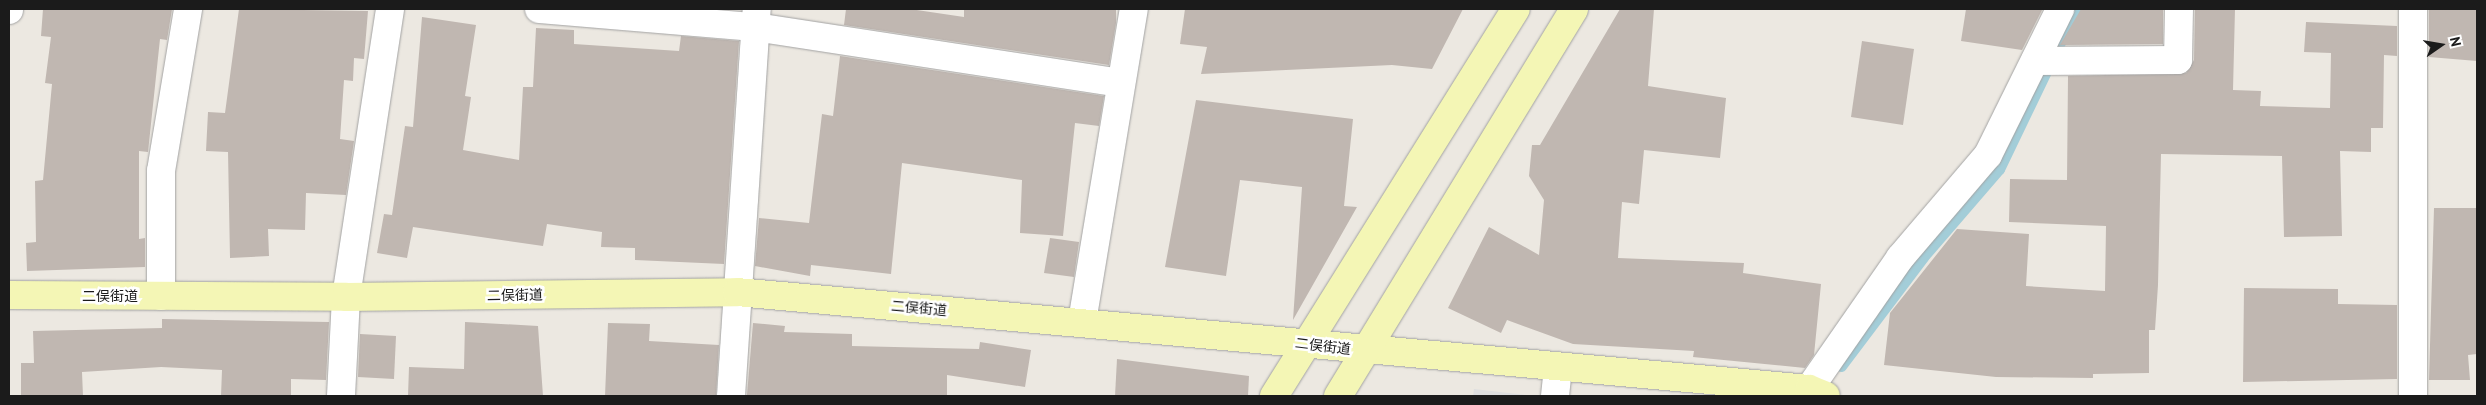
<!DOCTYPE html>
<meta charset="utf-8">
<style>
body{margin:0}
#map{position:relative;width:2486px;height:405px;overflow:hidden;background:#ece8e1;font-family:"PT Sans","Noto Sans JP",sans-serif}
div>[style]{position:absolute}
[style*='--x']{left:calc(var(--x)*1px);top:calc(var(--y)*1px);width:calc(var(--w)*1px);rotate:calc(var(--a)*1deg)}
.parking>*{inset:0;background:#dfdfdf}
.stream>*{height:11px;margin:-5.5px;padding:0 5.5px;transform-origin:5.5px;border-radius:5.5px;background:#a3cdd8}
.building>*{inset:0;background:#c0b7b1}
.roads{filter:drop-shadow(0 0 1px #a2a2a2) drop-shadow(0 0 1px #a2a2a2)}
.street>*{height:28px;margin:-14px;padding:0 14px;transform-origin:14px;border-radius:14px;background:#fff}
.secondary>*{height:28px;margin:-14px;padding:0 14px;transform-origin:14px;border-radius:14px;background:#f4f6b5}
span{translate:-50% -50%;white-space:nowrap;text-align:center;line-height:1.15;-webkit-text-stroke:5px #fff;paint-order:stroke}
.street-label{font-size:14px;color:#1b1b1b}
.frame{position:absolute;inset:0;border:10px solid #1b1b1b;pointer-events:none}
.north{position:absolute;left:2416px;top:20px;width:50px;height:50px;-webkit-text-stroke:4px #fff;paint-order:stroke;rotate:77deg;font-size:14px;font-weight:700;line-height:20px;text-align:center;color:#1b1b1b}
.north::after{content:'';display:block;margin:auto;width:18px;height:22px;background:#1b1b1b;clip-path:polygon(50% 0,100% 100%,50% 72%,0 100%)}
</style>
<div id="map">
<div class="parking">
<div style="clip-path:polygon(1474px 389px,1535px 396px,1473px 396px)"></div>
</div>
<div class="stream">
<div style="--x:1841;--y:366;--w:136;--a:-53"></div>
<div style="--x:1923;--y:257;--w:116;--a:-49.2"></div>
<div style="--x:1999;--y:169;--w:178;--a:-64.3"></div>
</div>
<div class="building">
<div style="clip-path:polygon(43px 9px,172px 9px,167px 40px,160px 39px,148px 152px,139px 151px,139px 239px,145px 238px,145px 267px,27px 271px,26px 243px,36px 242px,35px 181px,43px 180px,52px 84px,45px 83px,51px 37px,41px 36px)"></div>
<div style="clip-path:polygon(239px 9px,368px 11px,364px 59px,354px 58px,353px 81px,344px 80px,340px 139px,354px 141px,346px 195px,306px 193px,305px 230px,268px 229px,269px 256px,230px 258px,228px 152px,206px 151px,208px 112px,225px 113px)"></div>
<div style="clip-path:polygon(846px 9px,910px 9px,964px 17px,964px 9px,1116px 9px,1116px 23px,1109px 65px,844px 25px)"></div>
<div style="clip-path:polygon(1185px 9px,1463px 9px,1432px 69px,1392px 65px,1201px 74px,1207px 47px,1180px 44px)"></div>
<div style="clip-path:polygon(1620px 9px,1654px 9px,1648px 86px,1726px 98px,1720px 158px,1644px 150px,1639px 204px,1622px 202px,1618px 258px,1744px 263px,1743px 273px,1821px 284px,1814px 355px,1805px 368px,1693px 357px,1694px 351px,1573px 344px,1507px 320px,1501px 333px,1448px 308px,1489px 227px,1539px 255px,1544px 200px,1529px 176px,1532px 145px,1540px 145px)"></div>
<div style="clip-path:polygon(1966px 9px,2033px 9px,2042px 10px,2022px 50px,1961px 41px)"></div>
<div style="clip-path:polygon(2081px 9px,2163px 9px,2163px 44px,2060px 45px)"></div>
<div style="clip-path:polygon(2195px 9px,2235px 9px,2233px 90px,2261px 91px,2260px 106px,2330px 108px,2331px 53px,2304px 52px,2306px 22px,2397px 26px,2397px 56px,2384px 55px,2383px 128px,2371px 128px,2371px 152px,2340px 151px,2342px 236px,2284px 237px,2282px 156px,2161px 154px,2158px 285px,2155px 330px,2149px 330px,2149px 373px,2093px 374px,2093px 378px,1996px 377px,1884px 365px,1890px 313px,1957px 229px,2029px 234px,2026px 286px,2105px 291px,2106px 226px,2009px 222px,2010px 179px,2067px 180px,2068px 76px,2186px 73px,2194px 60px)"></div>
<div style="clip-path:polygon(2429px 9px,2477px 9px,2477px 61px,2429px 57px)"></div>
<div style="clip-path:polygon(422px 17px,476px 25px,465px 96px,471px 97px,463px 150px,519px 160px,523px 87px,533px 87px,536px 28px,574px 30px,574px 44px,679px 51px,681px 36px,739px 41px,724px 264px,635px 260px,635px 248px,601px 247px,602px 232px,547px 224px,543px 246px,413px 227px,407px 258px,377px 253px,384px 214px,392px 215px,405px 126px,413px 127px)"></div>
<div style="clip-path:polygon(1862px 41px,1914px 49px,1903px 125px,1851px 117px)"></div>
<div style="clip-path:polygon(840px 56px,1104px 96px,1099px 126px,1075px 123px,1063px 236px,1020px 233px,1022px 180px,902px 163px,891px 274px,811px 265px,810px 276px,755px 266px,759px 218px,809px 223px,822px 114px,833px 116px)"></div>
<div style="clip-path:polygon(1196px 100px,1353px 119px,1344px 206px,1357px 207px,1293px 320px,1302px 187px,1240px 180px,1226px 276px,1165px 267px)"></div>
<div style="clip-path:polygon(2434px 208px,2477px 208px,2477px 354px,2468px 355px,2470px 380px,2429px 380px)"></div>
<div style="clip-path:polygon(1050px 238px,1079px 242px,1074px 277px,1044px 273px)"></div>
<div style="clip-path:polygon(2244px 288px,2338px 289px,2338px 304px,2397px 305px,2397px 379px,2243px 382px)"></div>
<div style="clip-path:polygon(162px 319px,329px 322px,326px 380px,291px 379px,291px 396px,221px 396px,222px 370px,161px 367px,82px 372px,83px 396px,21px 396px,21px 363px,34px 363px,33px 331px,162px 328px)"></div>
<div style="clip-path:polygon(465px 322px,538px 326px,543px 396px,408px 396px,409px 367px,464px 369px)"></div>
<div style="clip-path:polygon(608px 323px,650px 324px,649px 341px,719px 345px,716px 396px,605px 396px)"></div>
<div style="clip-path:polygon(753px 323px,785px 326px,784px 332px,852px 334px,852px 346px,979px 349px,980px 342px,1031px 350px,1025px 387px,947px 375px,947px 396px,747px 395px)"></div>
<div style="clip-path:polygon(360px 334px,396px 336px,394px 379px,358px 377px)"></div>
<div style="clip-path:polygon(1117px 359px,1249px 376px,1248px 396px,1115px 396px)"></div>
</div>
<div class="roads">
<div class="street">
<div style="--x:539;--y:9;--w:217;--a:4.8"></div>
<div style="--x:755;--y:27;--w:370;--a:8.7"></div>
<div style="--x:9;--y:10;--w:1;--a:-90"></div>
<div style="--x:2035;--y:61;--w:143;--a:-0.4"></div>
<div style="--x:2178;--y:60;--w:51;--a:-88.9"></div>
<div style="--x:161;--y:296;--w:125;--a:-90"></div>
<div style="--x:161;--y:171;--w:164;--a:-80.5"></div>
<div style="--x:1082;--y:322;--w:317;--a:-80.6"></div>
<div style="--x:1809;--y:389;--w:160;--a:-55.2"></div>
<div style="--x:1900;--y:258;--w:135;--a:-49.5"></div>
<div style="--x:1988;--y:155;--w:163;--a:-63.7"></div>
<div style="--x:341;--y:396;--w:99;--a:-87.1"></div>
<div style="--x:346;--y:297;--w:291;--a:-81.3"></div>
<div style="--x:731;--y:396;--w:388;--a:-86.2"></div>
<div style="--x:1555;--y:396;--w:28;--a:-84"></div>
<div style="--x:2413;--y:396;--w:387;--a:-90"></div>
</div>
<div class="secondary">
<div style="--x:9;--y:295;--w:337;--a:0.3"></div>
<div style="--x:346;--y:297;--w:391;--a:-0.7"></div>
<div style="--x:737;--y:292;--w:1076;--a:5.17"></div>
<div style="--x:1809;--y:389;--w:18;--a:22"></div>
<div style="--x:1274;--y:396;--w:456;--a:-58"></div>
<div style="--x:1338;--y:396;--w:453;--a:-58.6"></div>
</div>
</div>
<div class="street-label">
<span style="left:515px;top:295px;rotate:-1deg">二俣街道</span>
<span style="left:110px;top:296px">二俣街道</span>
<span style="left:919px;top:308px;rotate:5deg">二俣街道</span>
<span style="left:1323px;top:346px;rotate:7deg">二俣街道</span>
</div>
<div class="frame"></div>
<div class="north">N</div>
</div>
